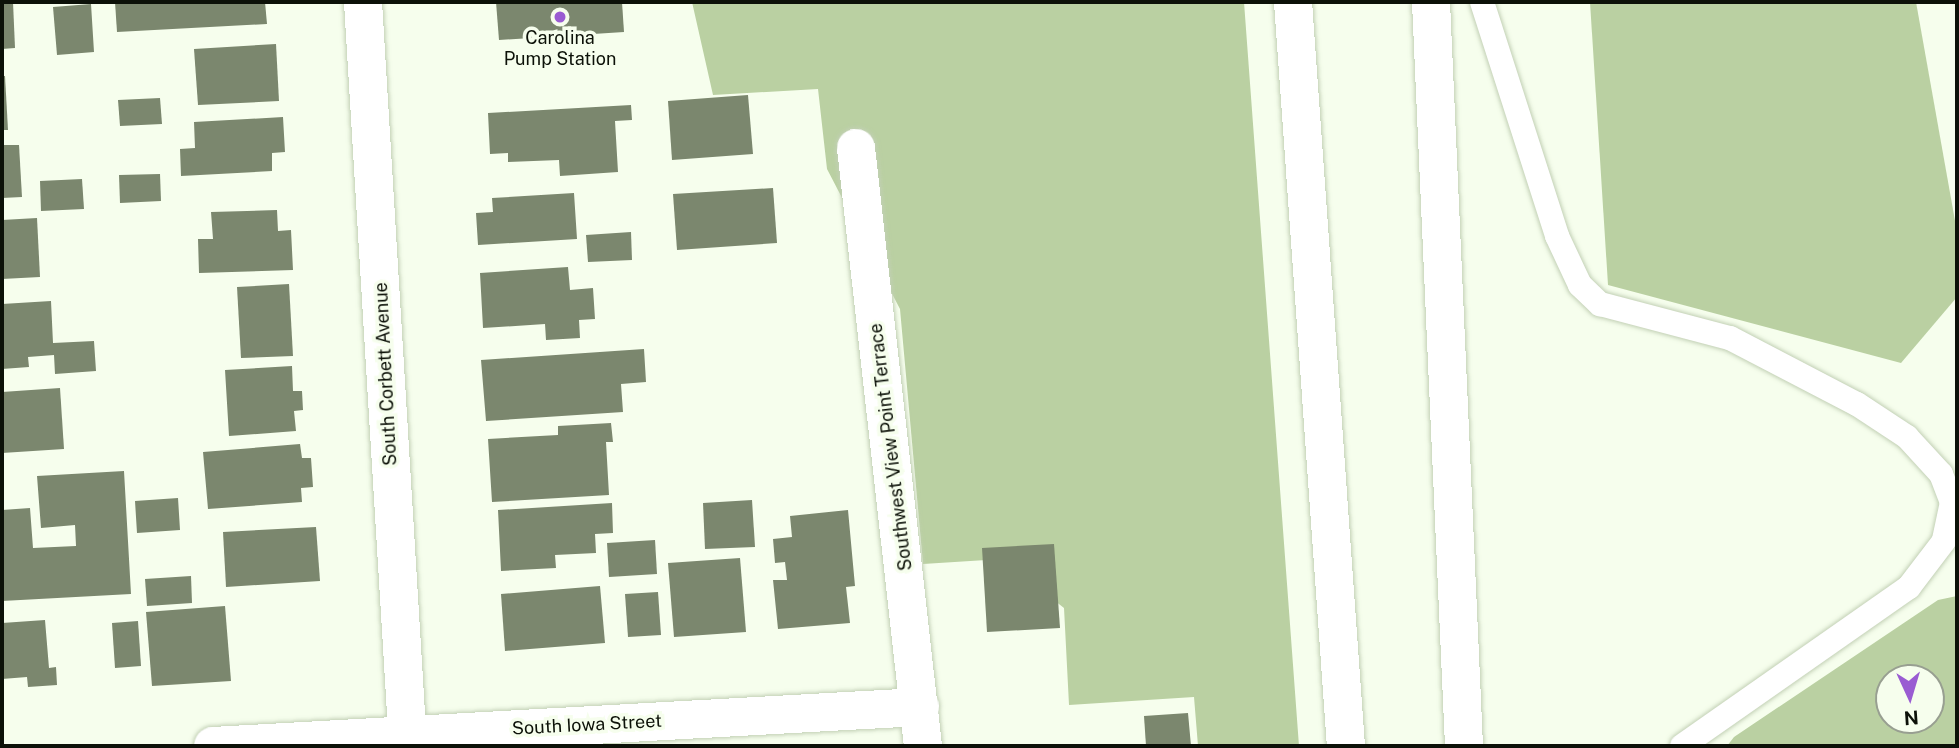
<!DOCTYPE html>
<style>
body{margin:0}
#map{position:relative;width:1959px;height:748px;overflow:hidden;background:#f6feed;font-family:"Public Sans",sans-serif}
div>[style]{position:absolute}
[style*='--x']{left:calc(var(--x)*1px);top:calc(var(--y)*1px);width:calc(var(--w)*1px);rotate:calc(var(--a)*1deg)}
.green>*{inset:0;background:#bad0a2}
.building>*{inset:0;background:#7b876e}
.roads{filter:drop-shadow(0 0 2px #c2d0b5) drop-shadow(0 0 2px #c2d0b5)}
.service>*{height:24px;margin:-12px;padding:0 12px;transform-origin:12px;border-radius:12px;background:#fff}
.minor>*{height:38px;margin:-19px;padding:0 19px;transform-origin:19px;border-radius:19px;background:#fff}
.tertiary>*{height:38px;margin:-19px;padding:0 19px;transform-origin:19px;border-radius:19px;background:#fff}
.motorway>*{height:38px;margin:-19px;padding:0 19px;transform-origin:19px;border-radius:19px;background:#fff}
.dots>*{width:19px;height:19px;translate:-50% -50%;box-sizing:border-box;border:4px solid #f6feed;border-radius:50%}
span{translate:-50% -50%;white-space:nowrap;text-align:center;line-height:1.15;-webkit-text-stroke:7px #f6feed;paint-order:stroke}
.poi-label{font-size:18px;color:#0c1108}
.street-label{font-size:18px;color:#0c1108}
.frame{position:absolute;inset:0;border:4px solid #0c1108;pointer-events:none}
.north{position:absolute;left:1875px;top:664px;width:70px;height:70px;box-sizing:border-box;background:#f6feed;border:2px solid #989f91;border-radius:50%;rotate:176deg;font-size:19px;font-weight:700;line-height:28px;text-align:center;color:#0c1108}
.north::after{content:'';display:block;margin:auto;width:24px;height:32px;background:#9a5cd2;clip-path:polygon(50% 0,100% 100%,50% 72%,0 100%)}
</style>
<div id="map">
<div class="green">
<div style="clip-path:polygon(692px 2px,1244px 2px,1299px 746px,1198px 746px,1194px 697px,1069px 705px,1064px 608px,1002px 559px,923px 564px,900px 309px,827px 169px,818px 89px,713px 95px)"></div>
<div style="clip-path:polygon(1590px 2px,1916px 2px,1957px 232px,1957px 297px,1901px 363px,1608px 285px)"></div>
<div style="clip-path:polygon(evenodd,1957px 596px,1957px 746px,1727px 746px,1734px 737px,1938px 600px,1957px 596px,1889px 678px,1931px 678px,1931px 720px,1889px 720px,1889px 678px)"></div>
</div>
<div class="building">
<div style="clip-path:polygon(2px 2px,13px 2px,15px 48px,2px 49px)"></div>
<div style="clip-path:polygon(115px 2px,265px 2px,267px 24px,117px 32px)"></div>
<div style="clip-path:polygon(496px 2px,622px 2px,624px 32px,499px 40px)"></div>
<div style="clip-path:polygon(91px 4px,94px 52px,57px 55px,53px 7px)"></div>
<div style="clip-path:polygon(276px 44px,279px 101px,198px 105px,194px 49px)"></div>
<div style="clip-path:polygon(2px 76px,5px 76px,8px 130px,2px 130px)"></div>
<div style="clip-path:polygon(748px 95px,753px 154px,672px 160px,668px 101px)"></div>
<div style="clip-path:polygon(160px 98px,162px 124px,120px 126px,118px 100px)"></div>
<div style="clip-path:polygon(631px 105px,632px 120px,615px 121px,618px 172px,560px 176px,559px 160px,508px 162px,508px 153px,490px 154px,488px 113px)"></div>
<div style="clip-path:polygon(283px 117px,285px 152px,272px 153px,272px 171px,181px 176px,180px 149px,195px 148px,194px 122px)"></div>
<div style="clip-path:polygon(2px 145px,19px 145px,22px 197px,2px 198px)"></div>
<div style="clip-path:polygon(160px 174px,161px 201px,120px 203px,119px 175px)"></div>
<div style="clip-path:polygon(82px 179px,84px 209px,41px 211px,40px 181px)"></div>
<div style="clip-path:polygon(773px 188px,777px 243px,677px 250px,673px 194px)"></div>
<div style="clip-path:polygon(574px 193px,577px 239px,478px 245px,476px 213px,493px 212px,492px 198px)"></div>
<div style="clip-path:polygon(277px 210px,278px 231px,291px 230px,293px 270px,199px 273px,198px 239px,213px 239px,211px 212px)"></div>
<div style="clip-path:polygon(37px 218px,40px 277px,2px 279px,2px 220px)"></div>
<div style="clip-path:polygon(631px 232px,632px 260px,588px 262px,586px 235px)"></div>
<div style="clip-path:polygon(568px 267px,570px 290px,593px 288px,595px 319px,579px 320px,580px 338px,546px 340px,545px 324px,483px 328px,480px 273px)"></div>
<div style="clip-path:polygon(289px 284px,293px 356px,241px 358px,237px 287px)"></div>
<div style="clip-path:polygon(51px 301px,53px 343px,94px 341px,96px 371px,55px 374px,54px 355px,28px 357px,29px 367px,2px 369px,2px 304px)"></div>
<div style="clip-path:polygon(644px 349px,646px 382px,621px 384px,623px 412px,486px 421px,481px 360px)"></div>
<div style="clip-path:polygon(292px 366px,293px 391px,302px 391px,303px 410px,294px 411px,296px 431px,229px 436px,225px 370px)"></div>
<div style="clip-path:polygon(60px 388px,64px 449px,2px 453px,2px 392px)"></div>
<div style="clip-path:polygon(611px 423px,613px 442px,606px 442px,609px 495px,492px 502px,488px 439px,558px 435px,558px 426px)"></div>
<div style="clip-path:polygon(300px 444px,302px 458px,311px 458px,313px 487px,301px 488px,302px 502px,208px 509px,203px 452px)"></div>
<div style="clip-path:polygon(124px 471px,131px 594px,2px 601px,2px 510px,30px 508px,33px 548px,76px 546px,75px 525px,41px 528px,37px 476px)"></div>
<div style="clip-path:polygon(178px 498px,180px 530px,137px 533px,135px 501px)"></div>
<div style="clip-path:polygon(752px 500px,755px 547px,705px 549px,703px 503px)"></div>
<div style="clip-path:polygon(612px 503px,613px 533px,595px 534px,596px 553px,555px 555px,556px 568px,501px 571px,498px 510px)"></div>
<div style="clip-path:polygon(848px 510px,855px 586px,846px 587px,850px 623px,778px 629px,773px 580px,787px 580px,785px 562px,775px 563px,773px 539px,792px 537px,790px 516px)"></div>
<div style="clip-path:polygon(316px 527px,320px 581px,226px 587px,223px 532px)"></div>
<div style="clip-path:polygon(655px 540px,657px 574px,609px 577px,607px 543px)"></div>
<div style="clip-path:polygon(1054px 544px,1060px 628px,987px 632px,982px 548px)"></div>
<div style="clip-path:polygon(740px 558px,746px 632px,674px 637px,668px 563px)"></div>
<div style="clip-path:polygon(191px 576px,192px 603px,147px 606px,145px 579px)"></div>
<div style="clip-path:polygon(600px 586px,605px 643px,505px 651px,501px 594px)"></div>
<div style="clip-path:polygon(658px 592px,661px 635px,628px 637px,625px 594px)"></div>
<div style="clip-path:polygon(225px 606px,231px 681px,152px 686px,146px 612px)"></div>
<div style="clip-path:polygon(45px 620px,49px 668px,56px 667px,57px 685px,28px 687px,27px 677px,2px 679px,2px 623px)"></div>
<div style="clip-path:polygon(138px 621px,141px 666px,115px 668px,112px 623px)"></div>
<div style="clip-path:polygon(1188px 713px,1191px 746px,1146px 746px,1144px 716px)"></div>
</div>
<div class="roads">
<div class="service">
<div style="--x:1482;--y:2;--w:246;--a:72.2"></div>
<div style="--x:1557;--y:236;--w:54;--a:64.9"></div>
<div style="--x:1580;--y:285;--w:28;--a:44"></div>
<div style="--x:1600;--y:304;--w:134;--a:14.7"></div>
<div style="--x:1730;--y:338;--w:143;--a:27.5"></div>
<div style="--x:1857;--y:404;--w:60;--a:33.4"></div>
<div style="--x:1907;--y:437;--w:50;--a:47.4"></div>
<div style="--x:1941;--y:474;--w:30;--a:69"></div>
<div style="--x:1952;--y:502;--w:40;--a:102"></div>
<div style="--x:1944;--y:541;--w:58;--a:127.3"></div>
<div style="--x:1909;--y:587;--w:277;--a:145"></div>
</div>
<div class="minor">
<div style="--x:856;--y:148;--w:602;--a:83.61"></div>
<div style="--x:213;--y:746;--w:708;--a:-3.16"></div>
</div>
<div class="tertiary">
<div style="--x:363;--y:2;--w:745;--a:86.54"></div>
</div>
<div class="motorway">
<div style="--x:1293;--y:2;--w:746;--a:85.93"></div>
<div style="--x:1431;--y:2;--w:745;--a:87.46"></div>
</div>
</div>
<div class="dots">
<div style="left:560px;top:17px;background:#9a5cd2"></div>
</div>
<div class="poi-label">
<span style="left:560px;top:49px">Carolina<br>Pump Station</span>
</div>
<div class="street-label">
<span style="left:386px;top:374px;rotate:-93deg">South Corbett Avenue</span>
<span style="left:891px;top:447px;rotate:-97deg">Southwest View Point Terrace</span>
<span style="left:587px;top:725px;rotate:-3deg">South Iowa Street</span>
</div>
<div class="frame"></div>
<div class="north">N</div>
</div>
